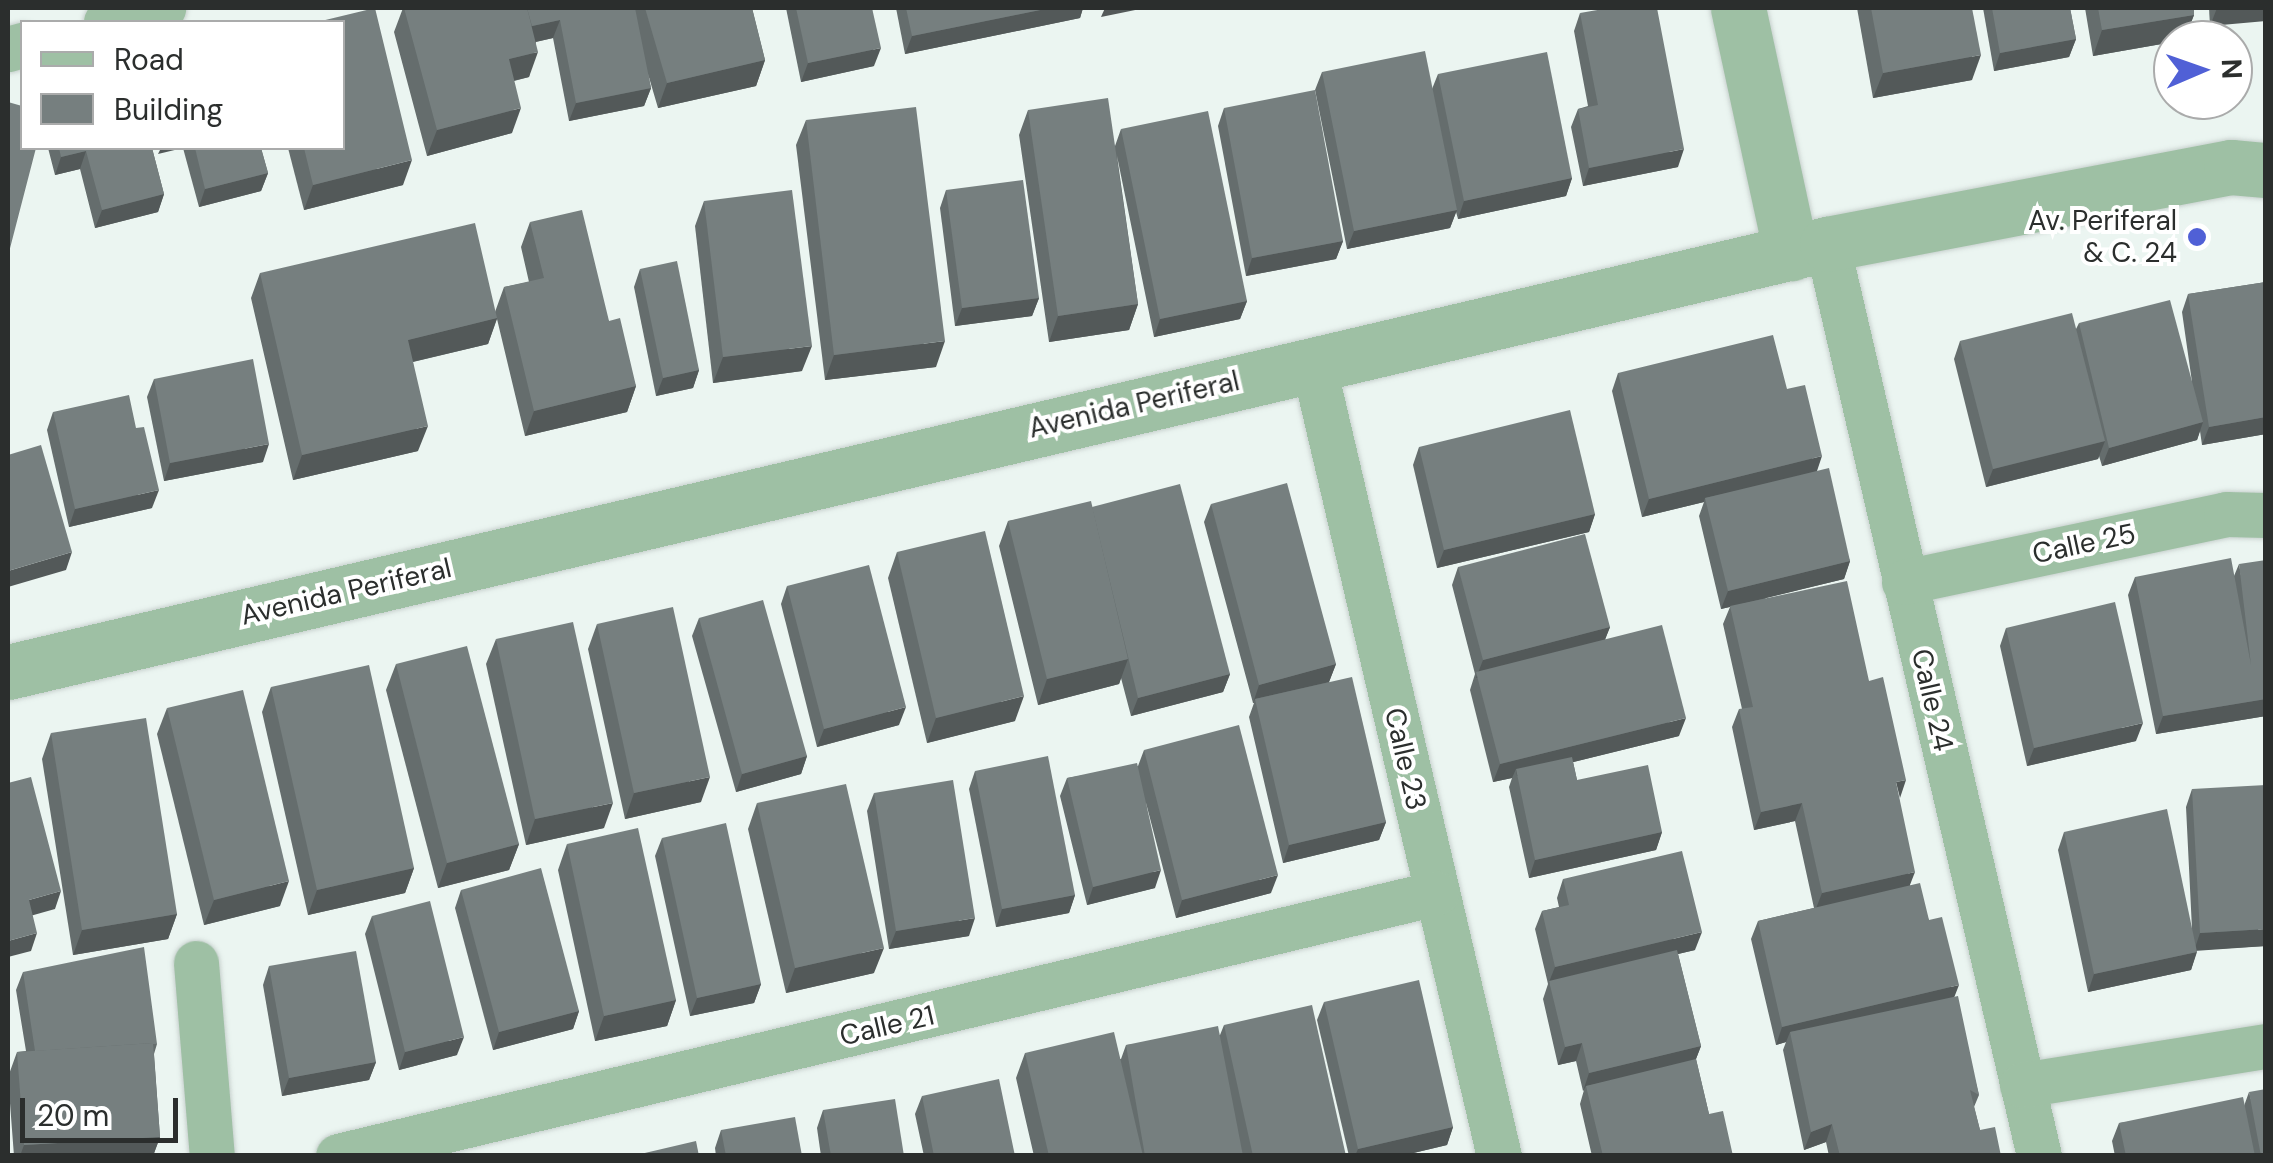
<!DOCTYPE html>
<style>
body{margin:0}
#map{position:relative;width:2273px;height:1163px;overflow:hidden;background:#ebf5f1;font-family:"DM Sans",sans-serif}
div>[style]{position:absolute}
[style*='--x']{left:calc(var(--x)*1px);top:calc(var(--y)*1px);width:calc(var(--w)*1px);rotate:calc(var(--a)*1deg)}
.roads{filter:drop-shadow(0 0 2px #c8d1ce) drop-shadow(0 0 2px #c8d1ce)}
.minor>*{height:45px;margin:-22.5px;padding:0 22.5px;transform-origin:22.5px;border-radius:22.5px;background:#9ec0a4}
.tertiary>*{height:55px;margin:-27.5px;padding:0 27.5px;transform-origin:27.5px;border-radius:27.5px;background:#9ec0a4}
.wall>*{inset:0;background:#656d6d}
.shaded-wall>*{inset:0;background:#535959}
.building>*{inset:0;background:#767f7f}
.dots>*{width:28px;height:28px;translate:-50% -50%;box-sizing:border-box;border:5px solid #fff;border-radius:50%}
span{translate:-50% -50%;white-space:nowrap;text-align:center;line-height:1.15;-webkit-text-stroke:8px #fff;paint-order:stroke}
.poi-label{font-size:28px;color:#2b2e2d}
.right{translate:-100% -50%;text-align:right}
.street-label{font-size:28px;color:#2b2e2d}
.frame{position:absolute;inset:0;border:10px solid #2b2e2d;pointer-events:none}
.legend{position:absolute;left:20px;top:20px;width:325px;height:130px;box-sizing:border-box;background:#fff;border:2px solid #aaabab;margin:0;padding:12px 18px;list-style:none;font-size:30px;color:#2b2e2d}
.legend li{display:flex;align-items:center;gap:20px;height:50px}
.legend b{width:50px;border:2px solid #aaabab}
.north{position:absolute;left:2153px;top:20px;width:100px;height:100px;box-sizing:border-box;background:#fff;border:2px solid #aaabab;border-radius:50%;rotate:88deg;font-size:28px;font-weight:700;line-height:40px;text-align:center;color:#2b2e2d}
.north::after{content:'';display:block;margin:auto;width:35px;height:45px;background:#5060d6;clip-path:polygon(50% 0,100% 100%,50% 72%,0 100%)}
.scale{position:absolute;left:20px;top:1098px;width:158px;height:45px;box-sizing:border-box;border:5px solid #2b2e2d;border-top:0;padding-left:12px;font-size:30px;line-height:35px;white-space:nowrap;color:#2b2e2d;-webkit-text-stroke:8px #fff;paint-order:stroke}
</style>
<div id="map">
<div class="roads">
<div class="minor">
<div style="--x:106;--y:22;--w:59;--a:-13.8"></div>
<div style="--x:8;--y:49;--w:15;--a:-16"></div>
<div style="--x:1827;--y:244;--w:936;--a:76.91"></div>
<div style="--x:1313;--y:363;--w:815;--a:76.8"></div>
<div style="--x:1904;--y:582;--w:329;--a:-11.9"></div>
<div style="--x:2226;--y:514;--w:40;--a:1.4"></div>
<div style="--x:196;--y:963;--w:194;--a:85.3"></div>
<div style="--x:2022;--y:1085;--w:247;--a:-9.1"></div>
<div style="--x:338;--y:1156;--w:1129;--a:-13.47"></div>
</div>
<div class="tertiary">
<div style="--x:1738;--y:8;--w:251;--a:77.8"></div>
<div style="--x:8;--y:672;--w:1869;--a:-13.24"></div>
<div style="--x:1827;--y:244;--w:411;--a:-10.8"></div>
<div style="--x:2231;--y:167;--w:35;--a:5"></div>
</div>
</div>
<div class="wall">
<div style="clip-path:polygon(403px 8px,752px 8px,765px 60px,756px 86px,658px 108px,648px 74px,651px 88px,644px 106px,569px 121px,553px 38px,536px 42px,529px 77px,514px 81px,512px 133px,427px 156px,394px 32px)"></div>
<div style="clip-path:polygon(786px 8px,872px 8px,874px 66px,801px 82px)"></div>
<div style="clip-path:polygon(896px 8px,1083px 8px,1080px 18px,905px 54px)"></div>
<div style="clip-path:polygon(1857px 8px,1972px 8px,1972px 80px,1873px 98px)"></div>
<div style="clip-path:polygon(1983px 8px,2070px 8px,2076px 39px,2069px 57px,1994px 71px)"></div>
<div style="clip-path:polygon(2085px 8px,2194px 8px,2194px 15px,2184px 40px,2173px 40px,2173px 42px,2093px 56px)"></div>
<div style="clip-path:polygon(2209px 8px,2266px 8px,2210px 26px)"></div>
<div style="clip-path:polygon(1580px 13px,1678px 167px,1583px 186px,1571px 127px,1578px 109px,1588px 106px,1574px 31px)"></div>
<div style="clip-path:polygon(1322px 72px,1432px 89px,1438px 74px,1572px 178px,1566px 196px,1458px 219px,1456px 212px,1450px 228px,1347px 249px,1315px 90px)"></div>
<div style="clip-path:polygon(1224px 108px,1343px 241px,1336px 259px,1246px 276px,1218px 126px)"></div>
<div style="clip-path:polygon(1028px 110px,1115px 146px,1121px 129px,1247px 301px,1240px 319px,1154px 337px,1117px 156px,1138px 304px,1129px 330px,1049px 342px,1019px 135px)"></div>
<div style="clip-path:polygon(806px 120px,936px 367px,825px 380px,796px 145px)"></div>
<div style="clip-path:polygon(48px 148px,152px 148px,164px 194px,158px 212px,95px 228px,80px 169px,55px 175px)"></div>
<div style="clip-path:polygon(183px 148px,261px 148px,268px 173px,261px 191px,199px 207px)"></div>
<div style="clip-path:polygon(288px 148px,342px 148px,403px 185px,304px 210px)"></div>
<div style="clip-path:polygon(946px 190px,1039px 298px,1032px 316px,955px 326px,940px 208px)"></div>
<div style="clip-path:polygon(704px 201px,802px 371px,713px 383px,695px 226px)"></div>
<div style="clip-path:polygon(530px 222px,609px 321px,636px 386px,627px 412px,525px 436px,497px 319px,488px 344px,413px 362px,418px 451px,293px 480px,251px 298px,260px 273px,495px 312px,504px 287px,529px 282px,521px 247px)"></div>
<div style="clip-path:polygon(640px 269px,699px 370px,693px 388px,656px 396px,634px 287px)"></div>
<div style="clip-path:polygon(2266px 282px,2266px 434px,2202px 445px,2200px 431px,2197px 440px,2102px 466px,2099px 456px,2098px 459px,1986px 487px,1954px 359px,1960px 341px,2076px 329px,2079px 323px,2192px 382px,2182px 312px,2188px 294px)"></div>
<div style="clip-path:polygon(1618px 373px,1787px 389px,1850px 561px,1844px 579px,1765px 598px,1869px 681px,1899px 799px,1910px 885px,1929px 920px,1954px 997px,1979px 1095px,1974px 1107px,1980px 1130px,2001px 1156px,1829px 1156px,1826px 1142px,1804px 1150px,1783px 1050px,1786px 1042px,1776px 1045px,1751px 939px,1758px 921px,1814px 908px,1795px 821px,1754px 830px,1732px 727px,1739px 709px,1742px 709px,1723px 624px,1730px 607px,1721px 609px,1699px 516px,1704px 502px,1642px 517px,1612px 391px)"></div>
<div style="clip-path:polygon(154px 379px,263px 462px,164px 481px,147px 397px)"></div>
<div style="clip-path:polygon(53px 412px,152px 508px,69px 527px,47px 430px)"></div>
<div style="clip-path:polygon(1419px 447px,1595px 514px,1589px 532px,1437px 568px,1413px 465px)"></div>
<div style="clip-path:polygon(1211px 504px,1336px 664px,1329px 682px,1386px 822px,1379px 840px,1283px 863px,1249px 717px,1254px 703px,1253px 703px,1204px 522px)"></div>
<div style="clip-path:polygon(1092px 507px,1230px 674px,1223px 692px,1131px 716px,1121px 678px,1119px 684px,1038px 705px,999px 546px,1008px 521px)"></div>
<div style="clip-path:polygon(897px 552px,1015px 721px,927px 743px,888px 578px)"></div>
<div style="clip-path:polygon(2239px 564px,2266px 716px,2156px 734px,2128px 595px,2135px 577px,2234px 576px)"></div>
<div style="clip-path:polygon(1458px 567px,1610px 627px,1605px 639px,1679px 736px,1573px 762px,1577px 780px,1662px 832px,1656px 850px,1529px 878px,1509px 787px,1512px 778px,1493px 782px,1470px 690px,1475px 674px,1452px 585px)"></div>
<div style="clip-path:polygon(787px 586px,899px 725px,817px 747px,781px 604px)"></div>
<div style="clip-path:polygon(699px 618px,807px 756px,801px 774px,736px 792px,692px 636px)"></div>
<div style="clip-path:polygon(597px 624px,701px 802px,625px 819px,588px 649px)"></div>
<div style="clip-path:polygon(2006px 628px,2136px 741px,2027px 766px,2000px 646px)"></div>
<div style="clip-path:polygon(496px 639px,604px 828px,526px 845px,486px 664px)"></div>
<div style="clip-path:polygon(396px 664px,519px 844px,509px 870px,438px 888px,386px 690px)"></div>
<div style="clip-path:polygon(271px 687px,414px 868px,405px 893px,308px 915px,262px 712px)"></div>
<div style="clip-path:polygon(167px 708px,280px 906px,204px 925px,157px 734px)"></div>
<div style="clip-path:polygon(51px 733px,177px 914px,168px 939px,73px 955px,42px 759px)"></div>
<div style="clip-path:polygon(1144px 750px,1271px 893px,1176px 918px,1146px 803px,1155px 888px,1087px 905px,1060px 796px,1067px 778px,1138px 766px)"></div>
<div style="clip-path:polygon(975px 771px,1075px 895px,1069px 913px,996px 927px,969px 789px)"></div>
<div style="clip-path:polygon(2192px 789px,2266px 946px,2197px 950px,2191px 970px,2088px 992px,2058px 850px,2064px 832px,2192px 929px,2186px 807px)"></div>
<div style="clip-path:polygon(874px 793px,969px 936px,889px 949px,867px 811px)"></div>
<div style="clip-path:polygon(757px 803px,874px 973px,786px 993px,748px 829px)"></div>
<div style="clip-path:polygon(662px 838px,761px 984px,754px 1003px,690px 1016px,655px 856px)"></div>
<div style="clip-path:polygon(567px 844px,676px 1000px,667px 1026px,595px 1041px,558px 870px)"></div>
<div style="clip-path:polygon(1563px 879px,1695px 950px,1678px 954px,1701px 1046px,1696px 1059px,1709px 1114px,1733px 1156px,1592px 1156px,1580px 1104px,1584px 1090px,1583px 1091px,1576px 1061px,1558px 1065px,1543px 999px,1548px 984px,1535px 929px,1542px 911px,1559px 907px,1557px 898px)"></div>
<div style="clip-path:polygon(461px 890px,579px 1011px,573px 1029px,493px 1050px,455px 908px)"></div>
<div style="clip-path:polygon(372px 916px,457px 1055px,399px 1070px,365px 934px)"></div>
<div style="clip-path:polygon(269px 966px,376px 1062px,369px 1080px,282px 1096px,263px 985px)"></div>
<div style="clip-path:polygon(23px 972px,157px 1044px,154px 1054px,160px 1137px,153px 1156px,14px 1156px,8px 1077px,17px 1052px,26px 1051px,16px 990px)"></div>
<div style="clip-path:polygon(1324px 1002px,1453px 1127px,1447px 1145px,1401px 1156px,1349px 1156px,1317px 1020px)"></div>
<div style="clip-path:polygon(1224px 1025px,1346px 1156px,1034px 1156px,1016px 1078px,1025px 1053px,1121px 1059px,1126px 1045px,1220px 1035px)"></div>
<div style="clip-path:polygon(2249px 1092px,2266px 1156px,2115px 1156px,2112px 1141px,2119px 1123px,2244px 1106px)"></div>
<div style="clip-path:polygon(922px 1096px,1015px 1156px,924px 1156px,915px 1114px)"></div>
<div style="clip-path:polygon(823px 1110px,904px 1156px,821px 1156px,817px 1128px)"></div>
<div style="clip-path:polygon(721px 1130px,802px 1156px,716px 1156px,715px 1148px)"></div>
</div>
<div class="shaded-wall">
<div style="clip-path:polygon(1050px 8px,1083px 8px,1080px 18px,905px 54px,912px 36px)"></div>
<div style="clip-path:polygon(1105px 8px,1145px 8px,1101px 17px)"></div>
<div style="clip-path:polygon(2217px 8px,2266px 8px,2266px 21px,2210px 26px)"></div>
<div style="clip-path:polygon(2194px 15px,2184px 40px,2173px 40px,2173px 42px,2093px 56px,2102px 30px)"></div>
<div style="clip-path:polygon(560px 20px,553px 38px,521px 45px,528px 27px)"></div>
<div style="clip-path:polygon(2076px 39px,2069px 57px,1994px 71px,2000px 53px)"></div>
<div style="clip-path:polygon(881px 48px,874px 66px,801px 82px,808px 63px)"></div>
<div style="clip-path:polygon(538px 52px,529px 77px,500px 84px,509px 59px)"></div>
<div style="clip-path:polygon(1981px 55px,1972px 80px,1873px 98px,1883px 73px)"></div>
<div style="clip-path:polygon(765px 60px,756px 86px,658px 108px,667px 83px)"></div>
<div style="clip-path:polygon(651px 88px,644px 106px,569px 121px,576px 103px)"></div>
<div style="clip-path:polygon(521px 108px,512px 133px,427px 156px,437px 130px)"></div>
<div style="clip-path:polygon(161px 148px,183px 148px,158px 154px)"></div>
<div style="clip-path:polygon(1684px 149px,1678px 167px,1583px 186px,1589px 168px)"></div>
<div style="clip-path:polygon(86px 151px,80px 169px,55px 175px,61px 157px)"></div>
<div style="clip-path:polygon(412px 160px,403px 185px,304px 210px,313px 185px)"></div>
<div style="clip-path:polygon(268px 173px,261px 191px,199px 207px,205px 189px)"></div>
<div style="clip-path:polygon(1572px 178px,1566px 196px,1458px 219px,1464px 201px)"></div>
<div style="clip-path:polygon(164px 194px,158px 212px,95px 228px,102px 210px)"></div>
<div style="clip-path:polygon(1457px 210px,1450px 228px,1347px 249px,1354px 231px)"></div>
<div style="clip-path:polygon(1343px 241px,1336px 259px,1246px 276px,1252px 258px)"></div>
<div style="clip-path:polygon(1039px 298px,1032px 316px,955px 326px,962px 308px)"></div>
<div style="clip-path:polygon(1247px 301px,1240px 319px,1154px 337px,1160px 319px)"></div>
<div style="clip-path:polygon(1138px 304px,1129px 330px,1049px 342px,1058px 316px)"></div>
<div style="clip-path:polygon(497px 318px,488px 344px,399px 365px,408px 340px)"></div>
<div style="clip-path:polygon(945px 341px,936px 367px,825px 380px,834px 355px)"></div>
<div style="clip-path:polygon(812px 346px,802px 371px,713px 383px,723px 357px)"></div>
<div style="clip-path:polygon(699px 370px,693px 388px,656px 396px,663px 378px)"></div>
<div style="clip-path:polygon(636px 386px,627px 412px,525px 436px,534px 411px)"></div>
<div style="clip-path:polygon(2266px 417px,2266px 434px,2202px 445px,2209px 427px)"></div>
<div style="clip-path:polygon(2203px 422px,2197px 440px,2102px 466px,2109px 448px)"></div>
<div style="clip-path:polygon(428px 426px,418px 451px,293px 480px,302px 455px)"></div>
<div style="clip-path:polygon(2105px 441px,2098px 459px,1986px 487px,1993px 469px)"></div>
<div style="clip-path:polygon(269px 444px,263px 462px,164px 481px,170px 463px)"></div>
<div style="clip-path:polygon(1822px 456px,1816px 474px,1705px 498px,1704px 502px,1642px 517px,1649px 499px)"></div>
<div style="clip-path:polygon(159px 490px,152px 508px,69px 527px,75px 509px)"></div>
<div style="clip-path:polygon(1595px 514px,1589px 532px,1437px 568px,1444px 550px)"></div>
<div style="clip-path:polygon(72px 552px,66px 570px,8px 587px,8px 571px)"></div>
<div style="clip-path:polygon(1850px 561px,1844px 579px,1721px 609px,1728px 591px)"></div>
<div style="clip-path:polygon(1610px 627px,1603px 645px,1476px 678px,1483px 660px)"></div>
<div style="clip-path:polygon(1128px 659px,1119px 684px,1038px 705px,1047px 679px)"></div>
<div style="clip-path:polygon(1336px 664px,1329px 682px,1255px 699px,1253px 703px,1259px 685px)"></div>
<div style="clip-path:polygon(1230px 674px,1223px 692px,1131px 716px,1138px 698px)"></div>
<div style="clip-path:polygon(1024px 696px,1015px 721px,927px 743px,936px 718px)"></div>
<div style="clip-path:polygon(2266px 699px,2266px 716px,2156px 734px,2163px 716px)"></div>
<div style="clip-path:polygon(906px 707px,899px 725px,817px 747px,824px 729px)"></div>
<div style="clip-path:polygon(1686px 718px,1679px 736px,1517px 776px,1516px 769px,1512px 778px,1493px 782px,1500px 764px)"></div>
<div style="clip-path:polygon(2143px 723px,2136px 741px,2027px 766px,2034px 748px)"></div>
<div style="clip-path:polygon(807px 756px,801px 774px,736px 792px,742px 774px)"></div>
<div style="clip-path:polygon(710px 777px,701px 802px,625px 819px,634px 793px)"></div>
<div style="clip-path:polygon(1906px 780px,1900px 798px,1896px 782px)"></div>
<div style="clip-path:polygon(613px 803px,604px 828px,526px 845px,535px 819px)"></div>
<div style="clip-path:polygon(1802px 803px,1795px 821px,1754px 830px,1761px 812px)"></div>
<div style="clip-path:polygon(1386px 822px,1379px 840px,1283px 863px,1289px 845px)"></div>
<div style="clip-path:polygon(1662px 832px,1656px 850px,1529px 878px,1535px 860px)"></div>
<div style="clip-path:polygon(519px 844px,509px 870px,438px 888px,447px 863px)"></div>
<div style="clip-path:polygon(414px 868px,405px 893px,308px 915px,317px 890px)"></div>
<div style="clip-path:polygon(1161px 870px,1155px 888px,1087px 905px,1093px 887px)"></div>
<div style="clip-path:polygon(1915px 872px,1908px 890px,1815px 911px,1822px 893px)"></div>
<div style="clip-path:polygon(1278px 875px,1271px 893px,1176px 918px,1182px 900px)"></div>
<div style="clip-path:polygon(289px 881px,280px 906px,204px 925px,214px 900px)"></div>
<div style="clip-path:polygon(61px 891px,55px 909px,23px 918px,29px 900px)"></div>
<div style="clip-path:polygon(1075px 895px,1069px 913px,996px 927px,1002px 909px)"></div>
<div style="clip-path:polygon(177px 914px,168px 939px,73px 955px,82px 930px)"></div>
<div style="clip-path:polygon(975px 918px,969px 936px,889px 949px,896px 931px)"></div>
<div style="clip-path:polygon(2266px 929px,2266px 946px,2194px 951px,2200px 933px)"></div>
<div style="clip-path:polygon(1702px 932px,1695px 950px,1550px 984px,1549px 982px,1555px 967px)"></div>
<div style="clip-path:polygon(37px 933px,31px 951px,8px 957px,8px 941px)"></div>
<div style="clip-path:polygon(884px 948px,874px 973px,786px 993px,795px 968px)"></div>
<div style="clip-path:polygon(2197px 952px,2191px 970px,2088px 992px,2094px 974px)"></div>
<div style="clip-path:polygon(761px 984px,754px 1003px,690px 1016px,697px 998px)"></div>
<div style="clip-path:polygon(1959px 985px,1952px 1003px,1790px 1032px,1786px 1042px,1776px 1045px,1782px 1027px)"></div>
<div style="clip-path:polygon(676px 1000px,667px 1026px,595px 1041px,604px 1016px)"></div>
<div style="clip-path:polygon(579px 1011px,573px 1029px,493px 1050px,499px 1032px)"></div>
<div style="clip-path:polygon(464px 1037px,457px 1055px,399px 1070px,405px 1052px)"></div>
<div style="clip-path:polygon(1582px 1043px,1576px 1061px,1558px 1065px,1565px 1047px)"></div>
<div style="clip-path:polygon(1701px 1046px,1694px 1064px,1586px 1086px,1583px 1091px,1589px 1073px)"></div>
<div style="clip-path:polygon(376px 1062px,369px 1080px,282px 1096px,289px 1078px)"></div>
<div style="clip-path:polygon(1832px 1124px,1826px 1142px,1804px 1150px,1811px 1132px)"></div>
<div style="clip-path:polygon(1453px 1127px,1447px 1145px,1401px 1156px,1355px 1156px,1358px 1149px)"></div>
<div style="clip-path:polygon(160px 1137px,153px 1156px,20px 1156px,24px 1145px)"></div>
</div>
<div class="building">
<div style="clip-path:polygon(375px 8px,412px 160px,313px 185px,304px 148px,342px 148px,342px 22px,317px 22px)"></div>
<div style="clip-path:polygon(404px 8px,527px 8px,538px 52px,509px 59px,521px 108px,437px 130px)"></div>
<div style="clip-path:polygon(527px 8px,635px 8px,651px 88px,576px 103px,560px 20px,532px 26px)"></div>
<div style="clip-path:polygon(645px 8px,752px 8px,765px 60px,667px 83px)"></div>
<div style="clip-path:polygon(796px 8px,872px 8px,881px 48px,808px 63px)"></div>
<div style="clip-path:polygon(906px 8px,1050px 8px,912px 36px)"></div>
<div style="clip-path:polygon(1609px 8px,1657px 8px,1684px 149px,1589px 168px,1578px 109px,1598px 105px,1580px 13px)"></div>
<div style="clip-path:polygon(1871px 8px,1972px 8px,1981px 55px,1883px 73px)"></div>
<div style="clip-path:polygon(1992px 8px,2070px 8px,2076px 39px,2000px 53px)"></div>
<div style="clip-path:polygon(2098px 8px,2194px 8px,2194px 15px,2102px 30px)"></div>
<div style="clip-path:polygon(1425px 51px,1457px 210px,1354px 231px,1322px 72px)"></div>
<div style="clip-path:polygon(1547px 52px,1572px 178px,1464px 201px,1438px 74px)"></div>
<div style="clip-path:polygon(1315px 90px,1343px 241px,1252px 258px,1224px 108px)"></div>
<div style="clip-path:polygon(1108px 98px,1138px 304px,1058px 316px,1028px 110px)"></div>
<div style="clip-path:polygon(8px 102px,22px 106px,22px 148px,36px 148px,8px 256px)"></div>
<div style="clip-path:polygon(916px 107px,945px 341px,834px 355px,806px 120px)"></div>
<div style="clip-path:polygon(1208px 111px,1247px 301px,1160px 319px,1121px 129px)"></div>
<div style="clip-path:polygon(59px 148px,152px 148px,164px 194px,102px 210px,86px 151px,61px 157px)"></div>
<div style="clip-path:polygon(195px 148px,261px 148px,268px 173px,205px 189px)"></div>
<div style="clip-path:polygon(1023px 180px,1039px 298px,962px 308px,946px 190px)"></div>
<div style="clip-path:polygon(792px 190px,812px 346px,723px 357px,704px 201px)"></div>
<div style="clip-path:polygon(582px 210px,609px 321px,620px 318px,636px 386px,534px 411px,504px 287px,544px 278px,530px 222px)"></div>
<div style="clip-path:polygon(475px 223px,497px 318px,408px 340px,428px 426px,302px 455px,260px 273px)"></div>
<div style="clip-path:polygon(677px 261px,699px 370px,663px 378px,640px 269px)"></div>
<div style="clip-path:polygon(2266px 282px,2266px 417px,2209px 427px,2188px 294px)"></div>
<div style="clip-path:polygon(2170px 300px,2203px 422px,2109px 448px,2079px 323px)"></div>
<div style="clip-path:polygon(2072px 313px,2105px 441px,1993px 469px,1960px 341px)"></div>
<div style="clip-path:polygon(1773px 335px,1787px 389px,1805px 385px,1822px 456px,1649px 499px,1618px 373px)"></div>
<div style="clip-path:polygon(253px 359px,269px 444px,170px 463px,154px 379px)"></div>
<div style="clip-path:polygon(129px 395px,136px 428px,144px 427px,159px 490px,75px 509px,53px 412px)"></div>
<div style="clip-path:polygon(1570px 410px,1595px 514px,1444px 550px,1419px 447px)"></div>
<div style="clip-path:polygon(41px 445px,72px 552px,8px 571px,8px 455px)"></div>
<div style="clip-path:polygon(1829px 468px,1850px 561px,1728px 591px,1705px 498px)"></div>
<div style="clip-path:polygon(1287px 483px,1336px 664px,1259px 685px,1211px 504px)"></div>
<div style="clip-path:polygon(1180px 484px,1230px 674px,1138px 698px,1092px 507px)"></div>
<div style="clip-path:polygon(1091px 501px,1128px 659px,1047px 679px,1008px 521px)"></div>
<div style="clip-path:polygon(985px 531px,1024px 696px,936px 718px,897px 552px)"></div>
<div style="clip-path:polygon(1585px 534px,1610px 627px,1483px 660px,1458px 567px)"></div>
<div style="clip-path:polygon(2231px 558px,2251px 665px,2239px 564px,2266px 560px,2266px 699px,2163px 716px,2135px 577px)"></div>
<div style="clip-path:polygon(869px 565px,906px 707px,824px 729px,787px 586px)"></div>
<div style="clip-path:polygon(1847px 581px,1869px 681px,1883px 677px,1906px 780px,1896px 782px,1915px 872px,1822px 893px,1802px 803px,1761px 812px,1739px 709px,1753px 707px,1730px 606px)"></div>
<div style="clip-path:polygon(763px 600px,807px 756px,742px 774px,699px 618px)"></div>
<div style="clip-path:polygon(2115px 602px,2143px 723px,2034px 748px,2006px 628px)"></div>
<div style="clip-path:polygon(673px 607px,710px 777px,634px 793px,597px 624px)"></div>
<div style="clip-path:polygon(573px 622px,613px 803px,535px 819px,496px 639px)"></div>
<div style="clip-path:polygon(1662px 625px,1686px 718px,1500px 764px,1476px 672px)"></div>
<div style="clip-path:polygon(467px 646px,519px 844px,447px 863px,396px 664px)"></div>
<div style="clip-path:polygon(369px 665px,414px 868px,317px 890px,271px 687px)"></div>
<div style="clip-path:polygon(1352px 677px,1386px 822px,1289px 845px,1255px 699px)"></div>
<div style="clip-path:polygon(243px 690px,289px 881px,214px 900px,167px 708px)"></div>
<div style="clip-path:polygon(146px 718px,177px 914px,82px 930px,51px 733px)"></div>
<div style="clip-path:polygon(1239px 725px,1278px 875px,1182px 900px,1144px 750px)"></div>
<div style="clip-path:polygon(1048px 756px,1075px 895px,1002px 909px,975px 771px)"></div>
<div style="clip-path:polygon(1572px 757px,1577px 780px,1648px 765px,1662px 832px,1535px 860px,1516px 769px)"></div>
<div style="clip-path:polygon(1137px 763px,1161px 870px,1093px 887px,1067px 778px)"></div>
<div style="clip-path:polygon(31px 777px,61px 891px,29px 900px,37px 933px,8px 941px,8px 783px)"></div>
<div style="clip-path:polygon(953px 780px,975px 918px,896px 931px,874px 793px)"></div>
<div style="clip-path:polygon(846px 784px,884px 948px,795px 968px,757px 803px)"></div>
<div style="clip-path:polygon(2266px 785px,2266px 929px,2200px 933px,2192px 789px)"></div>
<div style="clip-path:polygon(2167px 809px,2197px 952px,2094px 974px,2064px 832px)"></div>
<div style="clip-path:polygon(726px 823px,761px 984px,697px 998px,662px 838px)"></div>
<div style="clip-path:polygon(638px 828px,676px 1000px,604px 1016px,567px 844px)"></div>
<div style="clip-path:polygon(1682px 851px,1702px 932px,1555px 967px,1542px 911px,1569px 905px,1563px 879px)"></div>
<div style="clip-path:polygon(541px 868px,579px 1011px,499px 1032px,461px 890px)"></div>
<div style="clip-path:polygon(1920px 883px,1929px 920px,1942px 917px,1959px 985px,1782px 1027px,1758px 921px)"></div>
<div style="clip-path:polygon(430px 901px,464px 1037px,405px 1052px,372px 916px)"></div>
<div style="clip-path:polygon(144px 947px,157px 1044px,153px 1044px,153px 1043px,35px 1051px,23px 972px)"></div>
<div style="clip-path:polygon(1677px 950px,1701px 1046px,1589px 1073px,1582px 1043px,1565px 1047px,1549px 981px)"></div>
<div style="clip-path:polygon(356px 951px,376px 1062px,289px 1078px,269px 966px)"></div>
<div style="clip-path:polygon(1419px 980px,1453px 1127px,1358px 1149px,1324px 1002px)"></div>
<div style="clip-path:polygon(1958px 996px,1979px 1095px,1970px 1090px,1980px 1130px,1995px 1127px,2001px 1156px,1840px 1156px,1832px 1124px,1811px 1132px,1790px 1032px)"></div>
<div style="clip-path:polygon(1312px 1005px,1346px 1156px,1253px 1156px,1224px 1025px)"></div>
<div style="clip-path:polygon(1218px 1026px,1243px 1156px,1145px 1156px,1126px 1045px)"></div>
<div style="clip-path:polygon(1114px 1032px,1143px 1156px,1049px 1156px,1025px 1053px)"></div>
<div style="clip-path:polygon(153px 1043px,160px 1137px,24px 1145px,17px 1052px)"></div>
<div style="clip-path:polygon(1696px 1059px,1709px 1114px,1723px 1111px,1733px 1156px,1603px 1156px,1586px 1086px)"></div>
<div style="clip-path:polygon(999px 1079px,1015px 1156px,934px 1156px,922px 1096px)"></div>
<div style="clip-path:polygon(2266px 1089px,2266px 1156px,2261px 1156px,2249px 1092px)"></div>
<div style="clip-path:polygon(2243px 1097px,2255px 1156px,2126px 1156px,2119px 1123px)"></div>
<div style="clip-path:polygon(895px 1099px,904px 1156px,831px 1156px,823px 1110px)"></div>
<div style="clip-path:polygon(795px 1117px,802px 1156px,726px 1156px,721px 1130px)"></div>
<div style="clip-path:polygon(696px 1141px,699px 1156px,632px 1156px)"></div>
</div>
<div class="dots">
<div style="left:2197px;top:237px;background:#5060d6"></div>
</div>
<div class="poi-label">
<span class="right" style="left:2177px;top:237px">Av. Periferal<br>&amp; C. 24</span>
</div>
<div class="street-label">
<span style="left:1134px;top:405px;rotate:-13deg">Avenida Periferal</span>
<span style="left:2084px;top:544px;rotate:-12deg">Calle 25</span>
<span style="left:346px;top:592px;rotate:-13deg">Avenida Periferal</span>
<span style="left:1932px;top:700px;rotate:77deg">Calle 24</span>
<span style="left:1405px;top:759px;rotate:77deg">Calle 23</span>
<span style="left:887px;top:1026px;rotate:-13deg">Calle 21</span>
</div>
<div class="frame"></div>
<ul class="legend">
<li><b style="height:12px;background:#9ec0a4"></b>Road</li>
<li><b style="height:28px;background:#767f7f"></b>Building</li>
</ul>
<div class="north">N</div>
<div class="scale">20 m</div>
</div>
